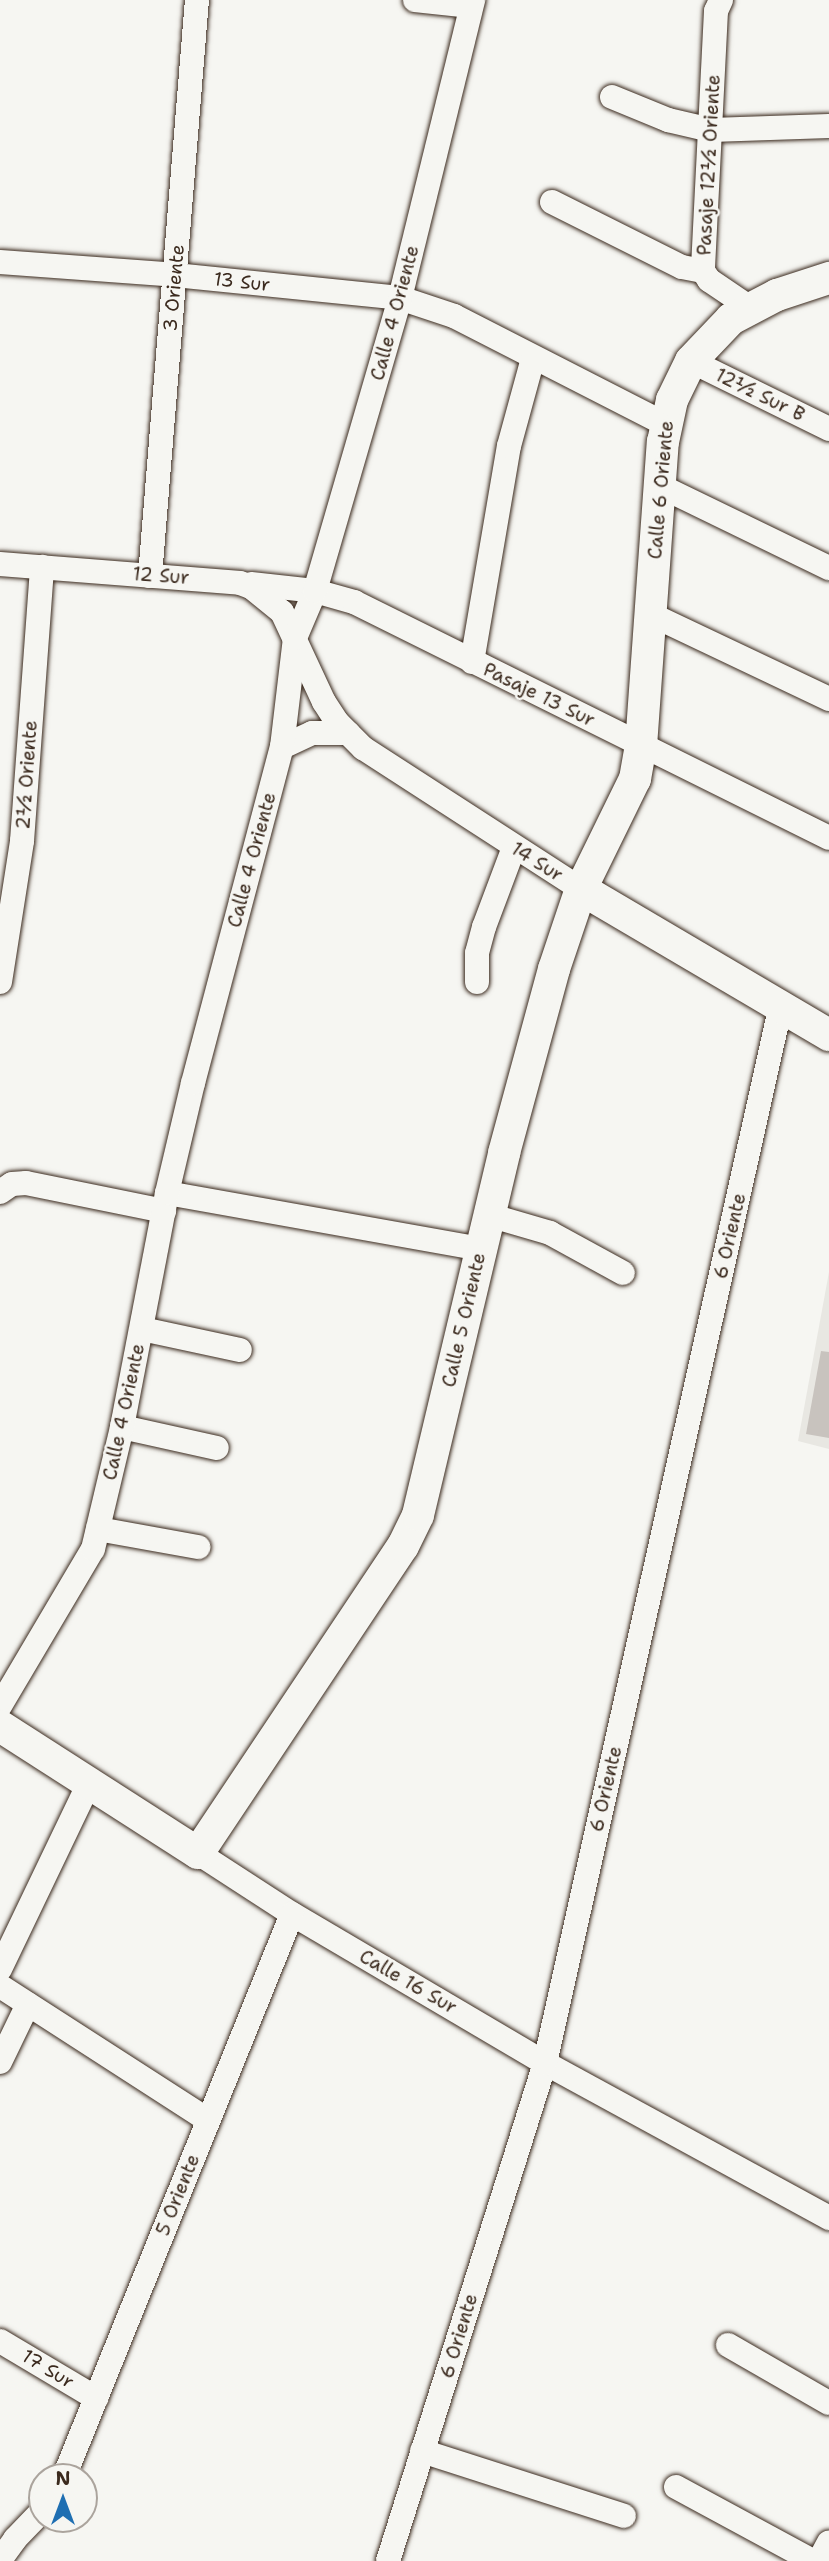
<!DOCTYPE html>
<meta charset="utf-8">
<style>
body{margin:0}
#map{position:relative;width:829px;height:2561px;overflow:hidden;background:#f6f6f2;font-family:"Shantell Sans",sans-serif}
div>[style]{position:absolute}
[style*='--x']{left:calc(var(--x)*1px);top:calc(var(--y)*1px);width:calc(var(--w)*1px);rotate:calc(var(--a)*1deg)}
.built>*{inset:0;background:#e8e7e2}
.building>*{inset:0;background:#c8c3be}
.roads{filter:drop-shadow(0 0 2px #3b2a1e) drop-shadow(0 0 2px #3b2a1e)}
.minor>*{height:24px;margin:-12px;padding:0 12px;transform-origin:12px;border-radius:12px;background:#f6f6f2}
.major>*{height:32px;margin:-16px;padding:0 16px;transform-origin:16px;border-radius:16px;background:#f6f6f2}
span{translate:-50% -50%;white-space:nowrap;text-align:center;line-height:1.15;-webkit-text-stroke:5px #f6f6f2;paint-order:stroke}
.street-label{font-size:19px;color:#3b2a1e}
.north{position:absolute;left:28px;top:2463px;width:70px;height:70px;box-sizing:border-box;background:#f6f6f2;border:2px solid #aba49d;border-radius:50%;rotate:0deg;font-size:19px;font-weight:700;line-height:28px;text-align:center;color:#3b2a1e}
.north::after{content:'';display:block;margin:auto;width:24px;height:32px;background:#1f6fb2;clip-path:polygon(50% 0,100% 100%,50% 72%,0 100%)}
</style>
<div id="map">
<div class="built">
<div style="clip-path:polygon(829px 1272px,829px 1449px,798px 1441px)"></div>
</div>
<div class="building">
<div style="clip-path:polygon(821px 1351px,829px 1352px,829px 1438px,806px 1434px)"></div>
</div>
<div class="roads">
<div class="minor">
<div style="--x:415;--y:0;--w:56;--a:6.1"></div>
<div style="--x:721;--y:0;--w:12;--a:114"></div>
<div style="--x:716;--y:11;--w:260;--a:92.9"></div>
<div style="--x:703;--y:271;--w:11;--a:56"></div>
<div style="--x:709;--y:280;--w:48;--a:34"></div>
<div style="--x:612;--y:97;--w:61;--a:22.3"></div>
<div style="--x:668;--y:120;--w:44;--a:13.1"></div>
<div style="--x:711;--y:130;--w:118;--a:-1.9"></div>
<div style="--x:552;--y:202;--w:145;--a:26.6"></div>
<div style="--x:682;--y:267;--w:21;--a:11"></div>
<div style="--x:0;--y:262;--w:175;--a:4.2"></div>
<div style="--x:175;--y:275;--w:226;--a:5.8"></div>
<div style="--x:400;--y:298;--w:57;--a:18.4"></div>
<div style="--x:454;--y:316;--w:237;--a:27.1"></div>
<div style="--x:691;--y:361;--w:154;--a:26.2"></div>
<div style="--x:660;--y:486;--w:188;--a:25.9"></div>
<div style="--x:0;--y:564;--w:241;--a:4.5"></div>
<div style="--x:240;--y:583;--w:12;--a:20"></div>
<div style="--x:251;--y:587;--w:40;--a:39"></div>
<div style="--x:282;--y:612;--w:99;--a:65"></div>
<div style="--x:324;--y:702;--w:24;--a:57"></div>
<div style="--x:337;--y:722;--w:37;--a:45"></div>
<div style="--x:363;--y:748;--w:260;--a:32.9"></div>
<div style="--x:150;--y:576;--w:578;--a:-85.34"></div>
<div style="--x:251;--y:584;--w:64;--a:6.2"></div>
<div style="--x:315;--y:591;--w:41;--a:15.8"></div>
<div style="--x:354;--y:602;--w:530;--a:26.42"></div>
<div style="--x:650;--y:614;--w:198;--a:25.4"></div>
<div style="--x:472;--y:662;--w:219;--a:-80.3"></div>
<div style="--x:509;--y:446;--w:91;--a:-74.7"></div>
<div style="--x:282;--y:747;--w:33;--a:-25"></div>
<div style="--x:312;--y:733;--w:36;--a:0"></div>
<div style="--x:0;--y:982;--w:143;--a:-81.1"></div>
<div style="--x:22;--y:841;--w:275;--a:-85.8"></div>
<div style="--x:477;--y:982;--w:29;--a:-90"></div>
<div style="--x:477;--y:953;--w:27;--a:-75"></div>
<div style="--x:484;--y:927;--w:85;--a:-69.4"></div>
<div style="--x:0;--y:1192;--w:14;--a:-34"></div>
<div style="--x:12;--y:1184;--w:14;--a:-4"></div>
<div style="--x:26;--y:1183;--w:141;--a:11.5"></div>
<div style="--x:167;--y:1193;--w:319;--a:10.1"></div>
<div style="--x:489;--y:1215;--w:64;--a:16.4"></div>
<div style="--x:550;--y:1233;--w:83;--a:28.7"></div>
<div style="--x:142;--y:1329;--w:100;--a:12.1"></div>
<div style="--x:122;--y:1427;--w:97;--a:12.5"></div>
<div style="--x:98;--y:1529;--w:102;--a:10.2"></div>
<div style="--x:0;--y:1706;--w:182;--a:-59.4"></div>
<div style="--x:93;--y:1549;--w:125;--a:-76.6"></div>
<div style="--x:122;--y:1427;--w:238;--a:-79.1"></div>
<div style="--x:167;--y:1193;--w:113;--a:-76.7"></div>
<div style="--x:193;--y:1083;--w:348;--a:-75.2"></div>
<div style="--x:282;--y:747;--w:110;--a:-83.2"></div>
<div style="--x:295;--y:638;--w:51;--a:-66.9"></div>
<div style="--x:315;--y:591;--w:305;--a:-73.8"></div>
<div style="--x:400;--y:298;--w:307;--a:-76.2"></div>
<div style="--x:198;--y:1853;--w:112;--a:33"></div>
<div style="--x:292;--y:1914;--w:294;--a:30.5"></div>
<div style="--x:545;--y:2063;--w:324;--a:28.6"></div>
<div style="--x:0;--y:1969;--w:206;--a:-64.4"></div>
<div style="--x:0;--y:1986;--w:247;--a:32.8"></div>
<div style="--x:0;--y:2062;--w:64;--a:-64.2"></div>
<div style="--x:0;--y:2341;--w:112;--a:30.7"></div>
<div style="--x:728;--y:2345;--w:116;--a:29.9"></div>
<div style="--x:422;--y:2451;--w:212;--a:17.8"></div>
<div style="--x:64;--y:2477;--w:607;--a:-67.95"></div>
<div style="--x:676;--y:2487;--w:156;--a:28.4"></div>
<div style="--x:0;--y:2560;--w:26;--a:-54"></div>
<div style="--x:15;--y:2539;--w:39;--a:-46"></div>
<div style="--x:388;--y:2561;--w:522;--a:-72.5"></div>
<div style="--x:545;--y:2063;--w:1084;--a:-77.43"></div>
<div style="--x:819;--y:2561;--w:21;--a:-62"></div>
</div>
<div class="major">
<div style="--x:581;--y:889;--w:288;--a:30.5"></div>
<div style="--x:0;--y:1726;--w:235;--a:32.7"></div>
<div style="--x:198;--y:1853;--w:369;--a:-56.3"></div>
<div style="--x:403;--y:1546;--w:34;--a:-64"></div>
<div style="--x:418;--y:1515;--w:372;--a:-76.6"></div>
<div style="--x:504;--y:1153;--w:191;--a:-74.8"></div>
<div style="--x:554;--y:969;--w:84;--a:-71.4"></div>
<div style="--x:581;--y:889;--w:123;--a:-63.9"></div>
<div style="--x:635;--y:779;--w:34;--a:-80"></div>
<div style="--x:641;--y:746;--w:305;--a:-85.9"></div>
<div style="--x:663;--y:442;--w:43;--a:-77.9"></div>
<div style="--x:672;--y:400;--w:43;--a:-64"></div>
<div style="--x:691;--y:361;--w:58;--a:-46.4"></div>
<div style="--x:731;--y:319;--w:52;--a:-27.6"></div>
<div style="--x:777;--y:295;--w:55;--a:-18.1"></div>
</div>
</div>
<div class="street-label">
<span style="left:709px;top:165px;rotate:-87deg">Pasaje 12½ Oriente</span>
<span style="left:242px;top:282px;rotate:6deg">13 Sur</span>
<span style="left:174px;top:288px;rotate:-85deg">3 Oriente</span>
<span style="left:395px;top:313px;rotate:-75deg">Calle 4 Oriente</span>
<span style="left:760px;top:395px;rotate:26deg">12½ Sur B</span>
<span style="left:661px;top:490px;rotate:-85deg">Calle 6 Oriente</span>
<span style="left:161px;top:576px;rotate:4deg">12 Sur</span>
<span style="left:539px;top:695px;rotate:26deg">Pasaje 13 Sur</span>
<span style="left:27px;top:775px;rotate:-86deg">2½ Oriente</span>
<span style="left:252px;top:860px;rotate:-75deg">Calle 4 Oriente</span>
<span style="left:537px;top:862px;rotate:32deg">14 Sur</span>
<span style="left:730px;top:1236px;rotate:-77deg">6 Oriente</span>
<span style="left:464px;top:1320px;rotate:-77deg">Calle 5 Oriente</span>
<span style="left:124px;top:1412px;rotate:-78deg">Calle 4 Oriente</span>
<span style="left:606px;top:1789px;rotate:-77deg">6 Oriente</span>
<span style="left:408px;top:1982px;rotate:30deg">Calle 16 Sur</span>
<span style="left:178px;top:2195px;rotate:-68deg">5 Oriente</span>
<span style="left:459px;top:2336px;rotate:-73deg">6 Oriente</span>
<span style="left:48px;top:2369px;rotate:31deg">17 Sur</span>
</div>
<div class="north">N</div>
</div>
